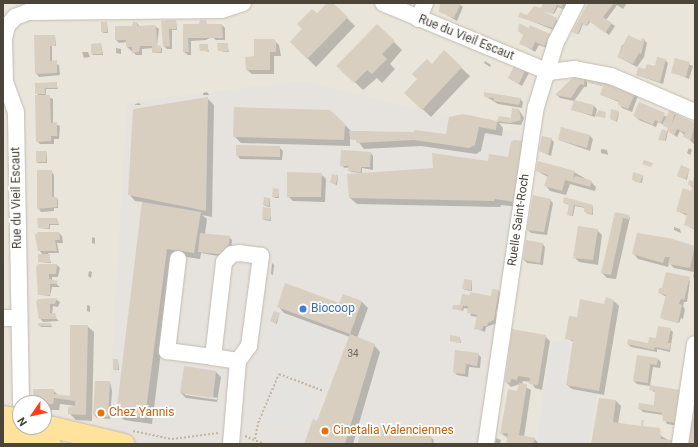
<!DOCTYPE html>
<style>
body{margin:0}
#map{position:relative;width:698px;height:447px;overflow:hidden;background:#f6f3ec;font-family:Roboto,sans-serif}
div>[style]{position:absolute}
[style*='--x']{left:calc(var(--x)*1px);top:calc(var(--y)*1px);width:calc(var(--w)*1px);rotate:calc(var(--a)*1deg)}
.residential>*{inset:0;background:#eae5da}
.industrial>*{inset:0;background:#e6e2dd}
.parking>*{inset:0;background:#e5e3e0}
.shadow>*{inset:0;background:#0003}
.building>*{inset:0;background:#d8cfc1}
.path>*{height:2px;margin-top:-1px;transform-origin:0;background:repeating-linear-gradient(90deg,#c4b79f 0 2px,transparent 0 4px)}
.roads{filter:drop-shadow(0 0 1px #c2bbae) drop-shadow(0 0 1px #c2bbae)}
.minor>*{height:16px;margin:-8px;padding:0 8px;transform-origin:8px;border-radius:8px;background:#fff}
.major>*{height:21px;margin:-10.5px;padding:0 10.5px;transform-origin:10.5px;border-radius:10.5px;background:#ffe39c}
.dots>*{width:11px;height:11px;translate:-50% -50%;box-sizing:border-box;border:2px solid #fff;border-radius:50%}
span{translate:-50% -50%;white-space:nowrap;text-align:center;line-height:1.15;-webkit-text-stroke:3.5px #fff;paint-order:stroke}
.number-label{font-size:10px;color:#6e675b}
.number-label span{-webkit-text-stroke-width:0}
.street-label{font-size:12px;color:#4b4439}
.shop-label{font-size:12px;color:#366cbe}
.left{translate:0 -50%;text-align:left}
.food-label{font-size:12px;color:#c56008}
.frame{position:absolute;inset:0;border:4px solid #4b4439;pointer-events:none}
.north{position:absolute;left:12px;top:395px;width:40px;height:40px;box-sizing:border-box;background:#fff;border:1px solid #b7b4b0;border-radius:50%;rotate:236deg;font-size:11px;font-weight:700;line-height:16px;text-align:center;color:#4b4439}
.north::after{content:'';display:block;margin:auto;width:14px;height:18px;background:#fc3f1d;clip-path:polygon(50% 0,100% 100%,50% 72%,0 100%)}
</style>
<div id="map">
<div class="residential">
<div style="clip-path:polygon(evenodd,3px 3px,695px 3px,695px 444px,3px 444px,3px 3px,20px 403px,44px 403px,44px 427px,20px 427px,20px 403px)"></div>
</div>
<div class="industrial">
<div style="clip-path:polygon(303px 81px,525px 135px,492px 444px,107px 444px,127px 102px)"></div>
</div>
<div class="parking">
<div style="clip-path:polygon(283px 313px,335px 332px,301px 433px,248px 415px)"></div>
<div style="clip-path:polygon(551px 341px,570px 343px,564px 387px,597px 393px,589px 444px,536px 444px)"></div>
</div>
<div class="shadow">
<div style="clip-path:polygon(332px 3px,355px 26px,316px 67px,292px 43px)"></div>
<div style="clip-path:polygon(441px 3px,458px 3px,463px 7px,457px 21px,440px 11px)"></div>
<div style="clip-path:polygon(544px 3px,566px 3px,568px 5px,565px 10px,558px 7px,554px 14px,543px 9px)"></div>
<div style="clip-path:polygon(590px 3px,627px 3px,623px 9px,617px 5px,606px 20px,615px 26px,609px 35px,591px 21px,587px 26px,583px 24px,579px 34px,574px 33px)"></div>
<div style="clip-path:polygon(534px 7px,560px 22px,556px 31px,519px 16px,527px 16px)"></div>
<div style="clip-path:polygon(176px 21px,177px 30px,172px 30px,172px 49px,167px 49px,164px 46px,162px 22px)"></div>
<div style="clip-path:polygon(206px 21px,207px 25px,222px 25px,225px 28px,225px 40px,216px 40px,212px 37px,206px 40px,191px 41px,191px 55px,188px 55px,184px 52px,184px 25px,200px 25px)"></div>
<div style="clip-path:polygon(107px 23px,108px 33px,104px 33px,102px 32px)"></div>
<div style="clip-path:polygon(137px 23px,140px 27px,155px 26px,159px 29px,157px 46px,162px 48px,162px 53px,155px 53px,154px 48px,142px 49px,142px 55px,136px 55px,127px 47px,127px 42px,119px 43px,116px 40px)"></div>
<div style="clip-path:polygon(378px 26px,402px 50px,390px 64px,395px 69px,382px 83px,377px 78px,363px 90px,339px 67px)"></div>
<div style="clip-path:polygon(531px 26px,553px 38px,547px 48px,539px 45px,535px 52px,521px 43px)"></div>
<div style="clip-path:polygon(55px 36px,56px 46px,52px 46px,52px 62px,59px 65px,60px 75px,39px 77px,36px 73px)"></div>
<div style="clip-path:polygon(274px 40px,279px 45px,281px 56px,274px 56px,274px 74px,252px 74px,247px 70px)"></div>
<div style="clip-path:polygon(644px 40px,647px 43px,644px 57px,637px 67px,618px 57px,622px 45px,641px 43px)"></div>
<div style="clip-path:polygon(101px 44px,103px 55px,93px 55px,92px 54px)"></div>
<div style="clip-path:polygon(227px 44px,229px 52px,219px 51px)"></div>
<div style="clip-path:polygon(207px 45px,209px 52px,201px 50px)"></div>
<div style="clip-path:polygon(116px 48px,121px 49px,121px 54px,116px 53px)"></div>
<div style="clip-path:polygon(82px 52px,88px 52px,90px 57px,84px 58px)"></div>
<div style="clip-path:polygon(445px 53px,470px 76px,431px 117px,416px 103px,432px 65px)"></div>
<div style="clip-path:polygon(676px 59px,693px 66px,689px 79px,673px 72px)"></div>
<div style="clip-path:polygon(665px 60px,668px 63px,663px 84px,637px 75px)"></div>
<div style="clip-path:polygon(485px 61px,491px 65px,490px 67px,484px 63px)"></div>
<div style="clip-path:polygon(525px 70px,529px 73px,522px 86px,509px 78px)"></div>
<div style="clip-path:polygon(573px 78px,604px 79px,602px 86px,587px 82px,587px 87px,584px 87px,574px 101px,560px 98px,557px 95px)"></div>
<div style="clip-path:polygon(56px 83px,58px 89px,46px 89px,46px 96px,53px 99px,53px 123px,60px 126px,59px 139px,54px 139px,54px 144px,40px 144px,37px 141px,38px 96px,36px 84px)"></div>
<div style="clip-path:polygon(207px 92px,209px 95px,203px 95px,203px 93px)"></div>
<div style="clip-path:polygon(639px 93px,632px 112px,622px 108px,619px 102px,601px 95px)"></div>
<div style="clip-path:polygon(485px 96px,520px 99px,523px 102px,522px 108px,498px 104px)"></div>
<div style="clip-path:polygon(207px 98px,214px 105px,212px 217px,202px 215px,207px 219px,205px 234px,229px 237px,232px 240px,230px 258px,201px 253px,200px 259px,173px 255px,152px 424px,124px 420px,117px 414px,143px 202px,135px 201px,129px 194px)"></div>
<div style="clip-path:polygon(139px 103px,141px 105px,135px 105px,135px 104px)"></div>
<div style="clip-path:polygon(641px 104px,667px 117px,675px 114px,695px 124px,695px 145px,680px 131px,677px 137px,668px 131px,666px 141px,661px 139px,670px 128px,658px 122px,656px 127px,639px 120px,636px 117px)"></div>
<div style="clip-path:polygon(594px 106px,597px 109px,595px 117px,573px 110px)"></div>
<div style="clip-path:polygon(519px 110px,524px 118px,521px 125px,499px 123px,503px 128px,502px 136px,485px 133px,481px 151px,476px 154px,421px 146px,364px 149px,357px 140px,350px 139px,350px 146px,241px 143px,234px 136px,344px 124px,351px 131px,446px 135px,463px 115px,498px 122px,499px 117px,511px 119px)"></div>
<div style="clip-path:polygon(618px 112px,619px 113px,617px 122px,611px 119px)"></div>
<div style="clip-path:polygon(590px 136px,593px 139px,590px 151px,559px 140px)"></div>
<div style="clip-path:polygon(551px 139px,554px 142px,551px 156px,540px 151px)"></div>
<div style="clip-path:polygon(279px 147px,283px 151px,282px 160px,240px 159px,237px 155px)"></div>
<div style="clip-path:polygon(689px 148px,692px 150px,690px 155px,687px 153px)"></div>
<div style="clip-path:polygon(601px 149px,607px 150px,608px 155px,601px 153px)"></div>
<div style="clip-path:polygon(47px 152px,47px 163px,38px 163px,37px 162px)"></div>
<div style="clip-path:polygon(370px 152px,373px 156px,373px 170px,362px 168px,362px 173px,351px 172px,350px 167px,345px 168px,341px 165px)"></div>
<div style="clip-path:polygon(489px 162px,520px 207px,501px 205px,500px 207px,357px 204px,350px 198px,434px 169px)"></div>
<div style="clip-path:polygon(689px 170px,687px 180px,678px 176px)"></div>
<div style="clip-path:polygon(51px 171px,54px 175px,54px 198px,58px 199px,58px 208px,54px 208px,54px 211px,41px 212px,38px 208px)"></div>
<div style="clip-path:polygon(537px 171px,574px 172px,591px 182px,596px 187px,595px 191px,570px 184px,566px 195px,550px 191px,546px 186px,548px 177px)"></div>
<div style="clip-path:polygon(695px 171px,695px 230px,686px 225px,688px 216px,677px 211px,692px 192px,693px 188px,689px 184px,694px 183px)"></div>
<div style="clip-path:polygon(321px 174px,326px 179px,325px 202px,293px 201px,288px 196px)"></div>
<div style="clip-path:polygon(338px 176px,337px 185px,332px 183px,331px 182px)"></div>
<div style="clip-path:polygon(643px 176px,642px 183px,634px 181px)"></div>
<div style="clip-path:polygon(278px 190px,279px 198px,275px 198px,273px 196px)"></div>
<div style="clip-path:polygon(270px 199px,270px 207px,265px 206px,264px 205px)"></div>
<div style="clip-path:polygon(565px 199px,593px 206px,593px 215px,586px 213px,585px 208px,575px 206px,573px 216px,570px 216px,570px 205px,564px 203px)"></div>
<div style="clip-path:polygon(550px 200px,553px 203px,547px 235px,531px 233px,528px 230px)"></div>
<div style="clip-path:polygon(270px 209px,271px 221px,264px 220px,263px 219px)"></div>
<div style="clip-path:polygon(615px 213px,630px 217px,616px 279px,607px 278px,602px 273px)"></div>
<div style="clip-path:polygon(57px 219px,59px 225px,50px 225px,50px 229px,39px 228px)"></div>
<div style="clip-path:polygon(674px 227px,680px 229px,681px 233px,674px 230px)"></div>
<div style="clip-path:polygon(597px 230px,602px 235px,598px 265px,579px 262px,574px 257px)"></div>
<div style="clip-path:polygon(39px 233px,59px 233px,62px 236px,63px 243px,57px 243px,59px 253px,48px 253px,51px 263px,39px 262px,43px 255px,39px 250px)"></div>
<div style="clip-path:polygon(92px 237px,95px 238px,95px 244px,92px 243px)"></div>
<div style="clip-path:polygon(542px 243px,545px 247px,543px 265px,527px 263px,524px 260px)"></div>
<div style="clip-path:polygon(694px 247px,695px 279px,693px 277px,694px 272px,674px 268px,669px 263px,668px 267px,638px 259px,634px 254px)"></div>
<div style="clip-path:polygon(272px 263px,274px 265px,273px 275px,271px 274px)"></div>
<div style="clip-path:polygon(57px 265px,60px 268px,58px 277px,52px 277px,52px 280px,60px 287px,52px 287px,50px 296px,41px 295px,37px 267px)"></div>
<div style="clip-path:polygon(89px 271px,92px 272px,91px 278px,88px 276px)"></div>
<div style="clip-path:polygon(687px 278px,690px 281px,687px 302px,684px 302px,683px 306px,685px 309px,683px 319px,681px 318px,679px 323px,663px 319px,667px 297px,659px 293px)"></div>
<div style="clip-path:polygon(472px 281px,472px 291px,465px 290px,464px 289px)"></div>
<div style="clip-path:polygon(499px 291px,502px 294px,496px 313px,497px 323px,486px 327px,485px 332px,475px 328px,478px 317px,471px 316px,469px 309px,464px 308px,463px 311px,453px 308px,453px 306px,463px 307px,461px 305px,492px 297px)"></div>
<div style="clip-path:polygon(39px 300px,57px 300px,60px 302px,58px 307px,53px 306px,52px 314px,59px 321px,43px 322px,40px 318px)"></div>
<div style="clip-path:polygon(614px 301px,619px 306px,604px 395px,572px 389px,567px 385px,574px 342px,566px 338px,576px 318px)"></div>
<div style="clip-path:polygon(362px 302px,368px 308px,357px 338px,374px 345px,380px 352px,353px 444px,305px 444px,317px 422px,350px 337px,284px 313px,278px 306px)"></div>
<div style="clip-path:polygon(87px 305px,90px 306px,90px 312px,87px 311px)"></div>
<div style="clip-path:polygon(279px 314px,277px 324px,271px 321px)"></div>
<div style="clip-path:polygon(39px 324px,51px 324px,52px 327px,41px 327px)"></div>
<div style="clip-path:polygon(87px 326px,94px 332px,92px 421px,76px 420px,71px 415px,91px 414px,71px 415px,69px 413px,76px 406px,60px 404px,59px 410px,44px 410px,44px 403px,53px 390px,59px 396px,71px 397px)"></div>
<div style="clip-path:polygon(670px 329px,673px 332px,670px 352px,657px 349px,657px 352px,631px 347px,628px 344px,649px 345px)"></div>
<div style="clip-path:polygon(545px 336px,550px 341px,542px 390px,535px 388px,531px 382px,523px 381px,522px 385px,531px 390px,524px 437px,534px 438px,539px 444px,507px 444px,508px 438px,502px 434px,520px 384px,511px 387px,506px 382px)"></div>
<div style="clip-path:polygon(460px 338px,461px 343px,451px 341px)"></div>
<div style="clip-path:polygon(478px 354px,481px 357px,480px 368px,469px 367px,468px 377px,457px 375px,454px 372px)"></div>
<div style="clip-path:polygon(638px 356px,658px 359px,661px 362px,660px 368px,653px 367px,650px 386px,637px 384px,634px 381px)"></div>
<div style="clip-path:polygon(118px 360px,119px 370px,115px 370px,114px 369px)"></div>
<div style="clip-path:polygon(evenodd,216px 372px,221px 377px,217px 402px,186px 398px,181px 393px,216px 372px,185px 393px,218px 398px,218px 400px,185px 395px,185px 393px)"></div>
<div style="clip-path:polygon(110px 382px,112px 391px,110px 419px,97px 418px,94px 415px)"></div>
<div style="clip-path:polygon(651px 390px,680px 391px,683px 394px,678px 426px,667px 424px,663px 415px,643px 412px,639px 408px,654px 406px,656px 393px)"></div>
<div style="clip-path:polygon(600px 399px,616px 401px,621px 406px,618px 424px,659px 429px,660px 435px,674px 444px,592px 444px)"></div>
<div style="clip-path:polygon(424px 428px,427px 435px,433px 439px,434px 444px,360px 442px,372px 432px)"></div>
<div style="clip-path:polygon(496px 438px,501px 440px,500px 444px,495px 444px)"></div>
</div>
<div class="building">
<div style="clip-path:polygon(327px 3px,333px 3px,348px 17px,307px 59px,290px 42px,302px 29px,297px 24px,312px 9px,317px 13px)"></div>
<div style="clip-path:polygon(440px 3px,461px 3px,454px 18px,439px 12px)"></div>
<div style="clip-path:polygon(543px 3px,564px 3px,561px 7px,557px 5px,553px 14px,542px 11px,557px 18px,553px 28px,518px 17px,520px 12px,527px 15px,534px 6px,541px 8px)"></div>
<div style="clip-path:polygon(588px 3px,614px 3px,603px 17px,612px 23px,605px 33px,589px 21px,586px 26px,582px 23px,578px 34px,572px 32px)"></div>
<div style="clip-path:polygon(169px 20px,176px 20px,176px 29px,169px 29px,170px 46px,163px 47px,161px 21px)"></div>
<div style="clip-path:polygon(200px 20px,206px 20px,207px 24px,222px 24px,223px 38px,188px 38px,189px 52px,183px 52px,183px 24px,199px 24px)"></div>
<div style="clip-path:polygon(101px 22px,107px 22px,107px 32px,101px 32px)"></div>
<div style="clip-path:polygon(133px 22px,138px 22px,137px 26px,156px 25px,157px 45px,161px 46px,161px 52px,152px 53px,152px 46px,140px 46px,139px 52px,132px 53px,132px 47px,126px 47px,126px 40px,115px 40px,115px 26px,132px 26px)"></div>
<div style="clip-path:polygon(519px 23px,529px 28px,530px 25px,550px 34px,548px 40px,544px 46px,535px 42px,532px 49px,519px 44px,523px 35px,518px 31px)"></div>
<div style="clip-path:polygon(377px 24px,395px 41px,382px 54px,387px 59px,372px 74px,367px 70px,354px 83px,336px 66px)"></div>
<div style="clip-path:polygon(34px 35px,55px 35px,55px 46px,50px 46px,50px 61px,57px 60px,57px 73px,35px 74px)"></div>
<div style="clip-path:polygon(628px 35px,641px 41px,642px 38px,645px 39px,641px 54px,639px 53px,633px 64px,617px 57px)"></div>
<div style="clip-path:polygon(254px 39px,274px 39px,276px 42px,276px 52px,270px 52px,270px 70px,246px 70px,245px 57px,254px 56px)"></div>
<div style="clip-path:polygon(101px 43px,102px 54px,91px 54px,91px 44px)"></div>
<div style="clip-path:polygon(217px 43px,228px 43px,228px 51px,218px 51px)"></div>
<div style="clip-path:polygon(199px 44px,208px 44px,208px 51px,200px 51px)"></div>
<div style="clip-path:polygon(444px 50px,462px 67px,422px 110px,404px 93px,417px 79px,412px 74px,427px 59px,432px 64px)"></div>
<div style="clip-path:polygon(657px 57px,666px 59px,660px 82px,636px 75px,638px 67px,645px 69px,647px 64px,655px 66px)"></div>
<div style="clip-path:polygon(675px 58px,690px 62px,686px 77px,671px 73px)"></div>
<div style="clip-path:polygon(515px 64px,526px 69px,519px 84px,508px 78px)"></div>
<div style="clip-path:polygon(585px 74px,584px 85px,580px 84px,571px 98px,555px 95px,573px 77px)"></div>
<div style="clip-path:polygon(588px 75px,637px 89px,628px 109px,618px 105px,619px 101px,600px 95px,603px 86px,586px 82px)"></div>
<div style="clip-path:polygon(57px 82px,57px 88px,45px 88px,45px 94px,35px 94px,35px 83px)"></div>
<div style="clip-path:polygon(484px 92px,521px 98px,519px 105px,494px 101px,494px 98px,484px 97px)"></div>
<div style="clip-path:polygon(35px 95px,50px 95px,51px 123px,57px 122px,57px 136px,51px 136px,51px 141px,36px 142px)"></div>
<div style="clip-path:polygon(208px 97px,206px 211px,128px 195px,133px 109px)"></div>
<div style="clip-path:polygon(574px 100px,594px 105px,592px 115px,571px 110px)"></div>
<div style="clip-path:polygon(639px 102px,665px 113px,661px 123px,655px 120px,653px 125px,633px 116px)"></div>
<div style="clip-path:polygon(234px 107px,330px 110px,345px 124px,344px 140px,233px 137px)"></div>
<div style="clip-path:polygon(512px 108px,519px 109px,521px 120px,510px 123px,497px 121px,499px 116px,511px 118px)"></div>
<div style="clip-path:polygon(611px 109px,619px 111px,616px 121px,610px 119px)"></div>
<div style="clip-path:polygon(599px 110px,606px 112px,605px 118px,595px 116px)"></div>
<div style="clip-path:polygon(669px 111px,675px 113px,671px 126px,676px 114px,695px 123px,691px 140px,683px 137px,685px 133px,677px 129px,674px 135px,667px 131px,665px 141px,658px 140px,662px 129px,667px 131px,668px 128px,662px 125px)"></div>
<div style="clip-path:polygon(463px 114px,497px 121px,496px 130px,479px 127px,475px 145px,469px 148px,414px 140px,356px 143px,356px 140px,350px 139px,349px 131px,414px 132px,414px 130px,446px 134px,449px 117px)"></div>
<div style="clip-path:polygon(561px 127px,590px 135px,587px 148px,558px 140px)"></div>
<div style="clip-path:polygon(542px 136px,552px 138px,548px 154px,539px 151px)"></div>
<div style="clip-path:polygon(514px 140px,523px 141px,514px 202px,495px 199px,494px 201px,349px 198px,347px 174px,433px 168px,432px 153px,488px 161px,489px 154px,508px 157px,511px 142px)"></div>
<div style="clip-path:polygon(236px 145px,280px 146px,280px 157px,236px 156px)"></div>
<div style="clip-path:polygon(341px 150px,371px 152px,370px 167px,361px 167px,361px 172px,348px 171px,349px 166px,340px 166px)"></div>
<div style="clip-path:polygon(36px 151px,47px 151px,46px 162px,36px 162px)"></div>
<div style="clip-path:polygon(644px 160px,653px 163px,651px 167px,642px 164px)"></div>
<div style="clip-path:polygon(538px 161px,575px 171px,573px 178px,576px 176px,592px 181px,590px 187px,565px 180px,562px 191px,544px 186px,548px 175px,536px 171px)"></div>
<div style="clip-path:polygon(681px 165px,690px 169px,686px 179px,677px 176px)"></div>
<div style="clip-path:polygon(37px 170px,52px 170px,52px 197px,57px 197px,57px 207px,37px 209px)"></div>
<div style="clip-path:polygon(695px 170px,695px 229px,684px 225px,687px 214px,676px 211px,683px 188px,691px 191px,693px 186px,688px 185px,689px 180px,693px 181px)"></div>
<div style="clip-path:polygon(287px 172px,322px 173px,321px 197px,287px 197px)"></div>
<div style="clip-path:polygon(633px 172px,643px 175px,640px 183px,632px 180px)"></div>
<div style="clip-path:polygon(332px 174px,338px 175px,336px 184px,330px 183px)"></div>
<div style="clip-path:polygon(273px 188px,279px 189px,278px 197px,272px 197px)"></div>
<div style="clip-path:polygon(533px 195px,551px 199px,544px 232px,527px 230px)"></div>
<div style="clip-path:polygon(264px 197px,270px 198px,269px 206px,263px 205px)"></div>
<div style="clip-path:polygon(564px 197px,593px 205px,592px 214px,584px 212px,584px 207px,574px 205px,572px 216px,567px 215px,569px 204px,563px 203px)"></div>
<div style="clip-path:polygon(142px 202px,201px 212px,194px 253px,167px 249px,145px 418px,116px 414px)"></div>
<div style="clip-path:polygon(263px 207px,271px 208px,270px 220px,262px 219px)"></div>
<div style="clip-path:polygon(615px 212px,629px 215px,629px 219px,623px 218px,611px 275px,601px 273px)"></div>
<div style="clip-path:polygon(37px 218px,57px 218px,58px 224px,49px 224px,49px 228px,38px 228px)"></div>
<div style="clip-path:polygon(578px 226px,598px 229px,593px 260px,573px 258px)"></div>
<div style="clip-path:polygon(38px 232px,59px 232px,60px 240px,55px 240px,57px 251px,38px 251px,35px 235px)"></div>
<div style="clip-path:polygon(200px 233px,230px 236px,227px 255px,198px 252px)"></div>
<div style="clip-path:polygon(637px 233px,669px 238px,695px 246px,690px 268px,668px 264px,670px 257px,665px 257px,663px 263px,632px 254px)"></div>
<div style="clip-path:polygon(526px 240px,543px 243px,540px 263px,523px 260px)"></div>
<div style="clip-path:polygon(38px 254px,50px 254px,50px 262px,38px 262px)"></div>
<div style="clip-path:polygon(38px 264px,57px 264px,56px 274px,49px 274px,49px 279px,58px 281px,57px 284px,50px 284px,50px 295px,38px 295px,36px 267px)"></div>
<div style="clip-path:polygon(666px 272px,690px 277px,684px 300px,681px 299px,679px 304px,682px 305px,678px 323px,660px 318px,666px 295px,658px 293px,659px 288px,662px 288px)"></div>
<div style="clip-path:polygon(464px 279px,472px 280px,471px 290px,462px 289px)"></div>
<div style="clip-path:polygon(285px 283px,339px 303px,343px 294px,362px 301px,350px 334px,277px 307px)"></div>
<div style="clip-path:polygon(492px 289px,499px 290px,494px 320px,488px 323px,487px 326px,483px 326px,482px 330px,474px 329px,477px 315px,467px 313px,468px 306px,463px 306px,462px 310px,452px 309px,453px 305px,460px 305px,462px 294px,470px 295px,470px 292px,491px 296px)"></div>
<div style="clip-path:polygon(606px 297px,614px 300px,599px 391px,566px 385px,573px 340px,565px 339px,569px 316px,577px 317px,580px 299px,604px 304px)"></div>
<div style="clip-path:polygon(57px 298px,55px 304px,50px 304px,50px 313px,55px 313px,57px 319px,39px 319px,36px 302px,38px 299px)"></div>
<div style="clip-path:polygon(274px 311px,280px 313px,276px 323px,270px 321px)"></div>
<div style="clip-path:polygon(38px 323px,51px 323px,51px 326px,38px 326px)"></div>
<div style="clip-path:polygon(70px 325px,88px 325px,86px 415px,68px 414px,68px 407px,75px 406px,75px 401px,54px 398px,53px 404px,34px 403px,33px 389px,54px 389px,54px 394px,70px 396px)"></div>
<div style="clip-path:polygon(658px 326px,671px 328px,668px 343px,671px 343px,670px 350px,654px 347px,654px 350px,627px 344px,628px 339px,648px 343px,649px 337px,656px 338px)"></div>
<div style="clip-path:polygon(512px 329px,546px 335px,538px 385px,529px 384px,530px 378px,518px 376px,517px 380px,511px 379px,510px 383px,505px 382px)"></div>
<div style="clip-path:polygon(350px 334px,375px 344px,345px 444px,304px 444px,313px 419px,317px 421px)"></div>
<div style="clip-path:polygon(450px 335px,460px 337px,460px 343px,450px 341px)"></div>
<div style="clip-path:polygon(455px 350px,479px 353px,477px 366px,466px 364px,465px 374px,453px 373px)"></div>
<div style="clip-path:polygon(637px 355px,658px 358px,657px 365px,650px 364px,648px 383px,633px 381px)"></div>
<div style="clip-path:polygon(113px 359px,118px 359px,118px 370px,113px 369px)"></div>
<div style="clip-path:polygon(184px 366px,216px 371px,213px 398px,180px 393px)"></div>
<div style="clip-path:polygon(95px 381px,110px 381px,108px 417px,93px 415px)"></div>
<div style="clip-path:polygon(519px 383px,527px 384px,519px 435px,535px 438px,533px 444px,506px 444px,508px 433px,500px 434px,508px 389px,517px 391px)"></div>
<div style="clip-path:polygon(650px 385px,680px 390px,675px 423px,663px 421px,662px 413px,638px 409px,639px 403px,654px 405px,655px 391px,649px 390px)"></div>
<div style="clip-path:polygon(599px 398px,616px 400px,613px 422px,641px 426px,642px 420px,644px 420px,643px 426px,660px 428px,661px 439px,672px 440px,671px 444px,591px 444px)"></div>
<div style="clip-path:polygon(692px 418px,695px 419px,695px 444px,688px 444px)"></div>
<div style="clip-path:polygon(373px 426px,424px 427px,424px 434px,431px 434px,432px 444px,358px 443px,361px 429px,373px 431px)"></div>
</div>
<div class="path">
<div style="--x:133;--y:431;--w:40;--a:12"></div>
<div style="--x:172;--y:439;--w:47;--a:-7.3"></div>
<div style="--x:245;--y:436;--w:21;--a:23"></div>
<div style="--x:255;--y:439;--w:16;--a:-79"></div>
<div style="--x:258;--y:423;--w:53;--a:-66.8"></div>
<div style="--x:279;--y:374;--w:48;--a:20.7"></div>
</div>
<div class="roads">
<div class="minor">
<div style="--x:383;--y:3;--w:180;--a:22.6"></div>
<div style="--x:549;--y:72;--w:26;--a:-7"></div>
<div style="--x:575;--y:69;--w:37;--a:11"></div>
<div style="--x:611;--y:76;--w:91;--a:23.2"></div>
<div style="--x:418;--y:19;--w:17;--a:-66"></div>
<div style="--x:178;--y:259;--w:93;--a:96.8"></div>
<div style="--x:167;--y:351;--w:46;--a:7.4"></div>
<div style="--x:3;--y:318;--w:16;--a:0"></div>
<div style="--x:21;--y:403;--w:291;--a:-91"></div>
<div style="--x:16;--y:112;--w:33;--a:-110"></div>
<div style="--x:5;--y:81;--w:42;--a:-91.4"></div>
<div style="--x:4;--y:39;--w:13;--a:-77"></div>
<div style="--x:7;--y:26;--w:12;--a:-48"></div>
<div style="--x:15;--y:17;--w:14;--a:-21"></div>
<div style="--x:28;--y:12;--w:194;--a:-0.6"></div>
<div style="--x:222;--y:10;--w:22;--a:-18"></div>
<div style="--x:231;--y:444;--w:83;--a:-85.2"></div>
<div style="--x:238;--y:361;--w:19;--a:-54"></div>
<div style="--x:249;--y:346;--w:91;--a:-82.4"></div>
<div style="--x:261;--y:256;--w:21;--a:-172"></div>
<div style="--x:240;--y:253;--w:8;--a:173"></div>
<div style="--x:232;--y:254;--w:11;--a:135"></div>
<div style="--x:224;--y:262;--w:96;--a:96.6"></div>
<div style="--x:213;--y:357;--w:25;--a:9"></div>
<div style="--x:486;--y:444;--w:341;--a:-81.6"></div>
<div style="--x:536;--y:107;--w:68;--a:-72.9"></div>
<div style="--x:556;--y:42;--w:44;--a:-62.9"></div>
<div style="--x:680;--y:444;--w:101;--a:-81.5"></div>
</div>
<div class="major">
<div style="--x:3;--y:416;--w:17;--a:10"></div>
<div style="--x:44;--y:425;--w:82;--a:13.4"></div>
<div style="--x:3;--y:434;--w:48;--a:12"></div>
</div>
</div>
<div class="dots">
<div style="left:303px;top:309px;background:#3f7fe0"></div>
<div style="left:101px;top:413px;background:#e8710a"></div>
<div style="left:325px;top:431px;background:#e8710a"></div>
</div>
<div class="number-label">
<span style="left:353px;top:354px">34</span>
</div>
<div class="street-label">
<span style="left:466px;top:38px;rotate:22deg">Rue du Vieil Escaut</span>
<span style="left:17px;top:198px;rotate:-91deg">Rue du Vieil Escaut</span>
<span style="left:519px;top:220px;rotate:-82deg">Ruelle Saint-Roch</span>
</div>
<div class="shop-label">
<span class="left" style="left:311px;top:309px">Biocoop</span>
</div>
<div class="food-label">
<span class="left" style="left:109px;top:413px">Chez Yannis</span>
<span class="left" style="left:333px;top:431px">Cinetalia Valenciennes</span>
</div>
<div class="frame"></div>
<div class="north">N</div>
</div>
